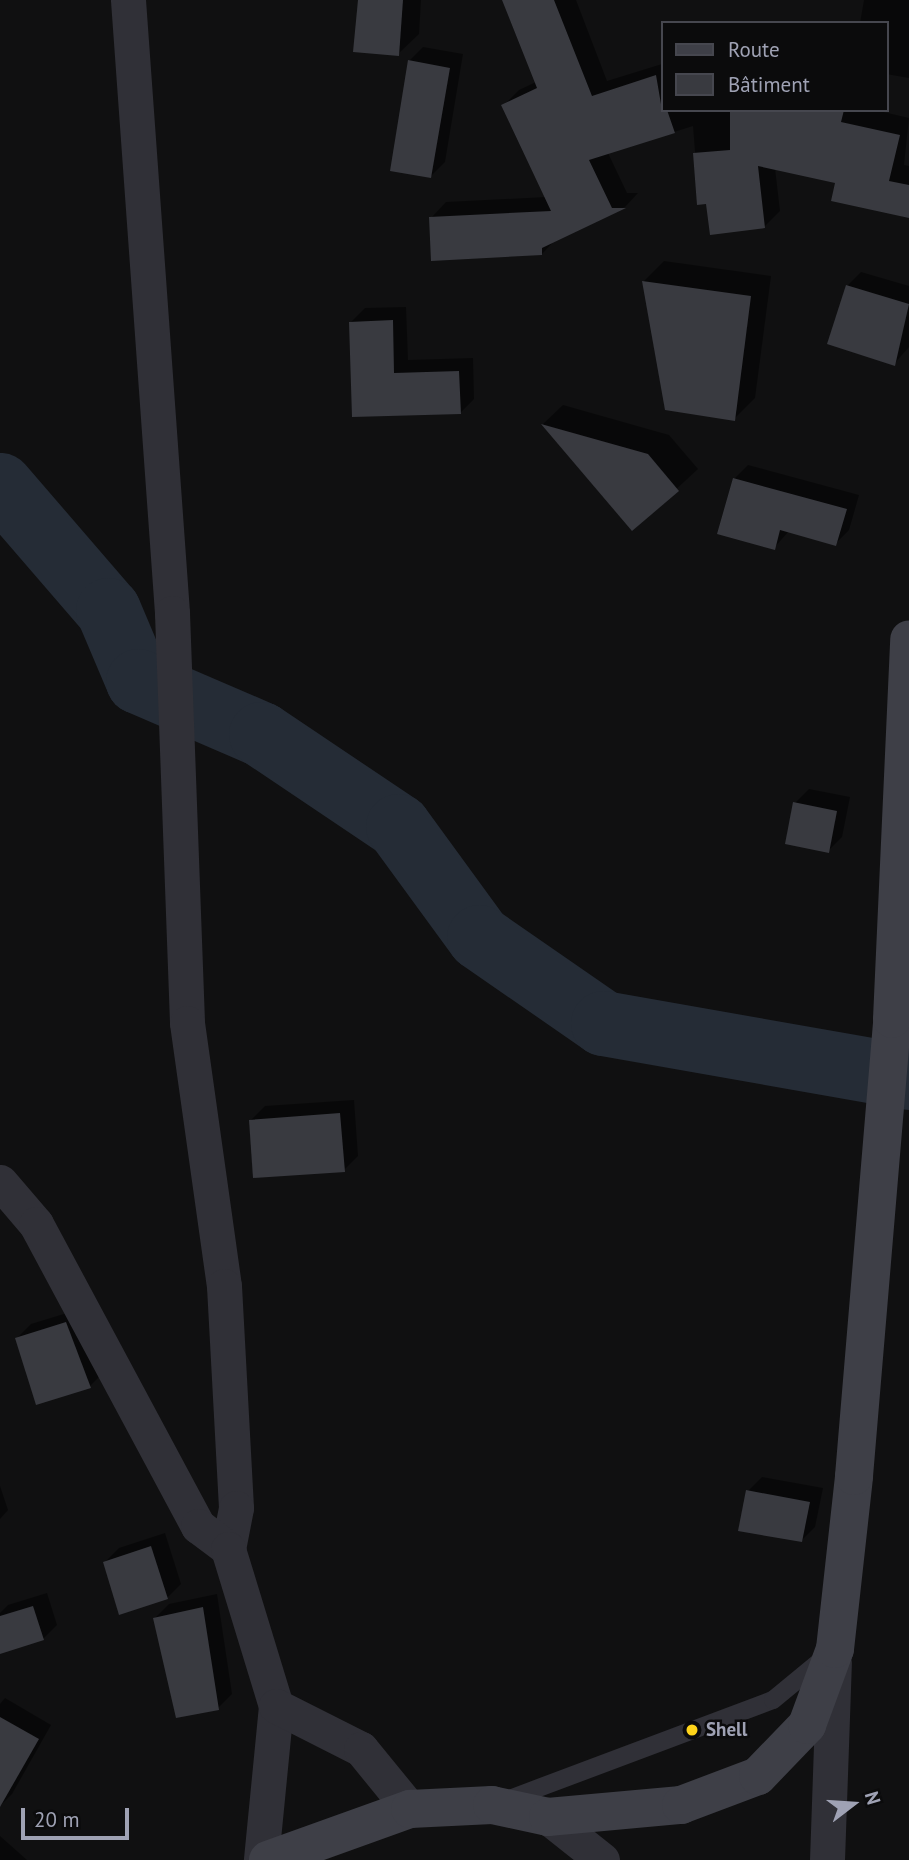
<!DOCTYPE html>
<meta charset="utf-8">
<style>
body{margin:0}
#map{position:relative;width:909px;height:1860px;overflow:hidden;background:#101011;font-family:"PT Sans",sans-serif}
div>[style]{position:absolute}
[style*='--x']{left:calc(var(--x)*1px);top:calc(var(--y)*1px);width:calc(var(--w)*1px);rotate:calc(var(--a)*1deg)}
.shadow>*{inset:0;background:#0007}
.river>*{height:65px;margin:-32.5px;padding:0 32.5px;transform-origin:32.5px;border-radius:32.5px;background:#252c36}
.building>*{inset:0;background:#393a40}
.lane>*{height:18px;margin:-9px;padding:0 9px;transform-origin:9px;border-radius:9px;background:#303037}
.street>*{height:35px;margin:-17.5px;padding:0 17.5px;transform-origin:17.5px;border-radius:17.5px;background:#303037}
.secondary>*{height:38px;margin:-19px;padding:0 19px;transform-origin:19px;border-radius:19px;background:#3e3f47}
.dots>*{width:19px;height:19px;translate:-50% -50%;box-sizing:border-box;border:4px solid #0b0b0c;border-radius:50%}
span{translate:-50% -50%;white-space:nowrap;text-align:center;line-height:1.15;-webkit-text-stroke:5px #0b0b0c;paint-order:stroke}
.poi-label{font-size:19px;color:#9fa2b4;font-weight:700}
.left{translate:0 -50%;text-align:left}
.legend{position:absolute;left:661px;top:21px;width:228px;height:91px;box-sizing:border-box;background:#0b0b0c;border:2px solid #46474f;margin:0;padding:9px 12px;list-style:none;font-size:21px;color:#9fa2b4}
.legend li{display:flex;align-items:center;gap:14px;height:35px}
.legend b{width:35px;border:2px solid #46474f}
.north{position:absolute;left:818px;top:1769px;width:70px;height:70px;-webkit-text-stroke:5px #0b0b0c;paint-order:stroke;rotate:73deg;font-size:19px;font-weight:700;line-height:28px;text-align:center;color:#9fa2b4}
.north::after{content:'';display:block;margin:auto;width:24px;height:32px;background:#9fa2b4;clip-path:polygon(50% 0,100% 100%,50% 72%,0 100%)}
.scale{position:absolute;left:21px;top:1808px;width:108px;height:32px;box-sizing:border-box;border:4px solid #9fa2b4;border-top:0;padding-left:9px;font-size:21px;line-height:24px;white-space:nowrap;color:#9fa2b4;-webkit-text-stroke:5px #0b0b0c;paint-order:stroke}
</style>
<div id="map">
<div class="shadow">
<div style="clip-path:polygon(359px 0,421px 0,419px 34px,398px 54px)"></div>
<div style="clip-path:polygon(504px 0,576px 0,607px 81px,662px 64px,662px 110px,875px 110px,909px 118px,904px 165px,909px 166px,909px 216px,837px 181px,775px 168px,780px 211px,764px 227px,708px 203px,699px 203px,693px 126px,608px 153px,627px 193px,638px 193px,625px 207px,556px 239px,542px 254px,431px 218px,446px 202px,546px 197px,503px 106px,519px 90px,536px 82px)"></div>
<div style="clip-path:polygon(864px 0,909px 0,909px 78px,886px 74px,886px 23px,860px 23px)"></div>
<div style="clip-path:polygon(423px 47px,463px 54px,445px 162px,431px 176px,409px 61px)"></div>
<div style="clip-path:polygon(664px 261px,771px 276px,755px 398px,734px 419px,644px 281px)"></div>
<div style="clip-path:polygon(861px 272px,909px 286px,909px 347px,894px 364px,847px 286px)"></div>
<div style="clip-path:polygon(406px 307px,408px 360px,473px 358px,474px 399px,460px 413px,354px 416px,351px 322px,365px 308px)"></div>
<div style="clip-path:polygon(563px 405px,669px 435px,698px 469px,633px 529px,543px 424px)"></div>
<div style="clip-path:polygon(748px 465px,859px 495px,849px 530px,835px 544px,789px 531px,774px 548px,734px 479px)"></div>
<div style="clip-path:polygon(809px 789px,850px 797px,842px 837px,828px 851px,795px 803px)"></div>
<div style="clip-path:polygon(354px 1100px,358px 1156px,344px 1170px,251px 1120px,265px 1106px)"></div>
<div style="clip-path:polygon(80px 1309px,104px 1372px,90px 1386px,37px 1403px,17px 1338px,31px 1324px)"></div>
<div style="clip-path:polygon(762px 1477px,823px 1488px,815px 1527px,801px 1541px,748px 1491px)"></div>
<div style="clip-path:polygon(0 1486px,8px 1510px,0 1519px)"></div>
<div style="clip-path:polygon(165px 1533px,181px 1584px,167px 1598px,105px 1562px,119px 1548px)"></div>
<div style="clip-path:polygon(47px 1593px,57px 1625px,43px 1639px,0 1638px,0 1613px,8px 1605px)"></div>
<div style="clip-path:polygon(217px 1594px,232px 1694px,218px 1708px,155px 1618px,169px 1604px)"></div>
<div style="clip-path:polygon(5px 1698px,51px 1725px,12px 1794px,0 1806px,0 1704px)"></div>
<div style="clip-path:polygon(0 1836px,27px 1860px,0 1860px)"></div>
</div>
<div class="river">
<div style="--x:0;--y:485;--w:165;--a:49.2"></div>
<div style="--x:108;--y:610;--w:77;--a:67.1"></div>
<div style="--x:138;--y:681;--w:134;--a:23.3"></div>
<div style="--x:261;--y:734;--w:165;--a:33.9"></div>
<div style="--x:398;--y:826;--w:137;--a:53.9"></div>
<div style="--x:479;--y:937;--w:151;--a:34.7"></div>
<div style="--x:603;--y:1023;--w:311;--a:10"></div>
</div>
<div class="building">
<div style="clip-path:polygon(358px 0,403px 0,399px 56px,353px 52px)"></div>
<div style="clip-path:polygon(502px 0,554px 0,592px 96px,656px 75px,662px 110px,667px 110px,675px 133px,589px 160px,612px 208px,626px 208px,542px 248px,542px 255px,431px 261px,429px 217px,551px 211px,501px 105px,537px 88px)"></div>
<div style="clip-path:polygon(408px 60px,450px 68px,431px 178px,390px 171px)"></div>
<div style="clip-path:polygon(730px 110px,844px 110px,841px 122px,900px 135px,889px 181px,909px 185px,909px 218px,831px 201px,835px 183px,758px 166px,765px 228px,710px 235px,706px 204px,697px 205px,693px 153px,730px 150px)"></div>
<div style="clip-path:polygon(642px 281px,751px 296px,735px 421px,665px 410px)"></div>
<div style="clip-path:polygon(846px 285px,909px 304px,895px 366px,827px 344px)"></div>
<div style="clip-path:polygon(393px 320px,394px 373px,459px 371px,461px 414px,352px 417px,349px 322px)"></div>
<div style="clip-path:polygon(541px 424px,648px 454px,679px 491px,632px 531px)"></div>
<div style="clip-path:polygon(733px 478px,847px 509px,836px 546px,780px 530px,775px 550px,717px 534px)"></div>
<div style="clip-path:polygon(793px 802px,837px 811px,829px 853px,785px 844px)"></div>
<div style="clip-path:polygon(340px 1113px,345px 1172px,253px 1178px,249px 1120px)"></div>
<div style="clip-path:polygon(66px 1322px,91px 1388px,36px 1405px,15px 1338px)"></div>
<div style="clip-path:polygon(746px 1490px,810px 1502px,802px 1542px,738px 1531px)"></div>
<div style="clip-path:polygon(151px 1546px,168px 1599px,119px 1615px,103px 1562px)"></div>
<div style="clip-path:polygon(33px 1606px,44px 1640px,0 1654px,0 1616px)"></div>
<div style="clip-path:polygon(203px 1607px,219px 1710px,176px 1718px,153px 1618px)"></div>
<div style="clip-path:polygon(0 1717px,39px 1739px,0 1807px)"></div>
</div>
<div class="lane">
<div style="--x:504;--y:1801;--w:287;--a:-20.6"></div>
<div style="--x:773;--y:1700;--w:66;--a:-39.5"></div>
</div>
<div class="street">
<div style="--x:128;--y:0;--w:615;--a:85.89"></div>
<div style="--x:172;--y:613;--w:410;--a:87.9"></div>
<div style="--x:187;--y:1023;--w:266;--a:82"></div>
<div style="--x:224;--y:1286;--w:222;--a:86.9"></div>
<div style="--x:236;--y:1508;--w:42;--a:101"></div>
<div style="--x:0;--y:1182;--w:55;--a:49.4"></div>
<div style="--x:36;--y:1224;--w:343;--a:61.8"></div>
<div style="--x:198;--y:1526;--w:38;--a:37"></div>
<div style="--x:228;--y:1549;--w:164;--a:73"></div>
<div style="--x:276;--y:1706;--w:155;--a:95.6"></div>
<div style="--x:276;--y:1706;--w:95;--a:26.8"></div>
<div style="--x:361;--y:1749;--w:77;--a:50.8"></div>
<div style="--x:548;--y:1817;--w:69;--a:38.5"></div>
<div style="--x:827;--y:1860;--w:197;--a:-88"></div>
</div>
<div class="secondary">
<div style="--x:268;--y:1860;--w:151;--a:-19.8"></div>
<div style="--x:410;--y:1809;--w:82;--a:-2.8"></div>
<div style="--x:492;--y:1805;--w:57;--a:12.1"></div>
<div style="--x:548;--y:1817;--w:134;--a:-5.2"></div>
<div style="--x:681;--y:1805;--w:82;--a:-20.6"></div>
<div style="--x:758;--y:1776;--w:71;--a:-46.1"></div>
<div style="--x:807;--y:1725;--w:81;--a:-69.8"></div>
<div style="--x:835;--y:1649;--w:174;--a:-83.7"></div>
<div style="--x:854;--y:1476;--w:459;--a:-85.2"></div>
<div style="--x:892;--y:1019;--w:380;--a:-87.4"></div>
</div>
<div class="dots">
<div style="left:692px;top:1730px;background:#ffd41a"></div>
</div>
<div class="poi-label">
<span class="left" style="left:706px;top:1730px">Shell</span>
</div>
<ul class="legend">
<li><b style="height:9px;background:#3e3f47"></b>Route</li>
<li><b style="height:19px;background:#393a40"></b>Bâtiment</li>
</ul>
<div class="north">N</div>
<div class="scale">20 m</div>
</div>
